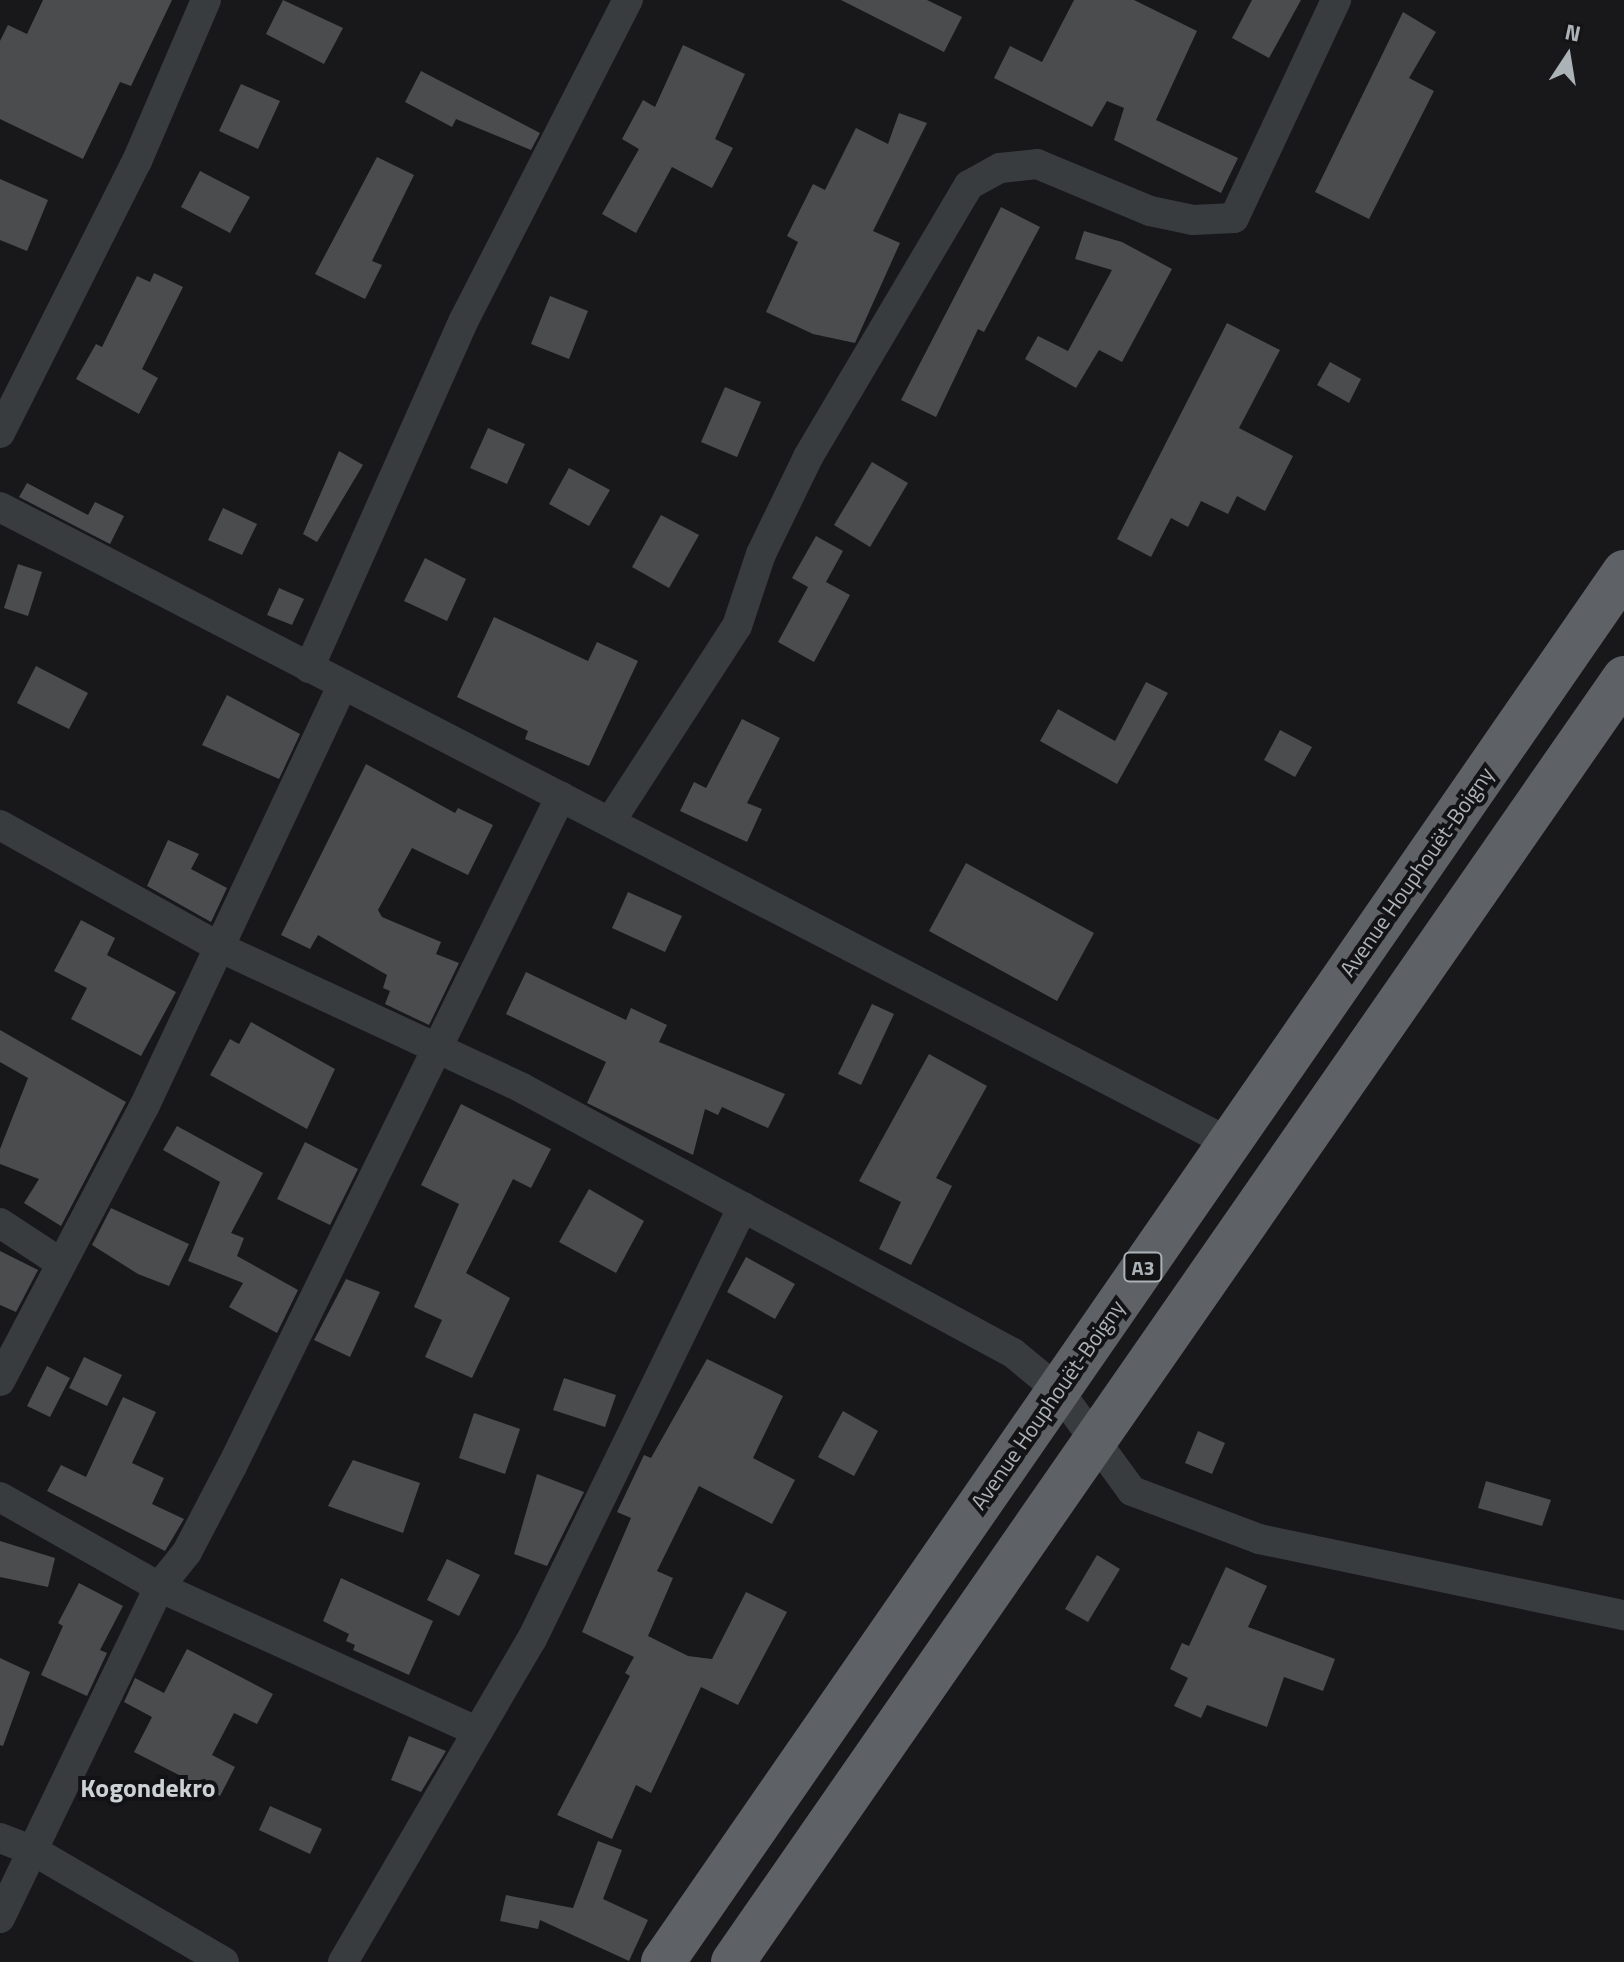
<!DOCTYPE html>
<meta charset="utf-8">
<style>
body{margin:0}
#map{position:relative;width:1624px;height:1962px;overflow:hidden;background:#18181a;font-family:"Titillium Web",sans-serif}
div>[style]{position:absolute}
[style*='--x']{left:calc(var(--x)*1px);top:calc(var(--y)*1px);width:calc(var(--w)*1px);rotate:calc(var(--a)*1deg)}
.building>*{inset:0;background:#4a4c4e}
.minor>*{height:30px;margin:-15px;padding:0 15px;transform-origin:15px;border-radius:15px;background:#393c3e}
.trunk>*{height:44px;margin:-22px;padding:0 22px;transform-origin:22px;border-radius:22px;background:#5e6266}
span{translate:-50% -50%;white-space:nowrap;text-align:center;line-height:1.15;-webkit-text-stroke:8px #131315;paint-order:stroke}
.shield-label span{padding:2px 6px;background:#131315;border:2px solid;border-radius:6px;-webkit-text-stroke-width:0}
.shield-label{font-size:20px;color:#acb3b8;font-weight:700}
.street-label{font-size:22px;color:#acb3b8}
.quarter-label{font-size:26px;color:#ccd1d4;font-weight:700}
.north{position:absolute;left:1528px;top:16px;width:80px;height:80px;-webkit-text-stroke:6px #131315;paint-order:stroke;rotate:12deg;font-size:22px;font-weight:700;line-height:32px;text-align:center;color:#acb3b8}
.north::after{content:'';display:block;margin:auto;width:28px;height:36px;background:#acb3b8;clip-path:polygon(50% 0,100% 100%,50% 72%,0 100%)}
</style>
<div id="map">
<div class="building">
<div style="clip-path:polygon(43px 0,172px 0,131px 86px,120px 82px,83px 159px,0 119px,0 41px,8px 25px,27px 34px)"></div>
<div style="clip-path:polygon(283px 0,343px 28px,324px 64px,266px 34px)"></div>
<div style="clip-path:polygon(841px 0,927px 0,962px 17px,944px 52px)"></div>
<div style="clip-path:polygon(1074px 0,1134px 0,1197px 31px,1156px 120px,1238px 158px,1221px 193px,1114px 140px,1124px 108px,1107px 101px,1092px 127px,994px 78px,1010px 46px,1042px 62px)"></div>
<div style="clip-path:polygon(1252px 0,1301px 0,1269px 58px,1232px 38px)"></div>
<div style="clip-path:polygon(1403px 12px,1436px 32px,1409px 78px,1434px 91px,1369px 219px,1315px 192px)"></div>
<div style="clip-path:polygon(683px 45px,745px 74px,715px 139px,733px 148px,712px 188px,672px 167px,636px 233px,602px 214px,639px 149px,622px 139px,643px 100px,655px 107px)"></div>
<div style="clip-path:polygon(421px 71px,540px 133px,531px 150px,456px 119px,452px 127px,405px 102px)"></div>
<div style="clip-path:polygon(241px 84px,280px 101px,258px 149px,219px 131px)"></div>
<div style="clip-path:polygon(899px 113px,927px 123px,873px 231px,900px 243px,855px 343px,813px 334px,766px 312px,798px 242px,787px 236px,813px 184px,825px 190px,856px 128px,888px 144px)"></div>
<div style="clip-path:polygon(377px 157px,414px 175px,372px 261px,382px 265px,365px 299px,315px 274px)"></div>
<div style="clip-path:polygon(200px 171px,250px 197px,230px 233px,181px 207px)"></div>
<div style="clip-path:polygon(0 179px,48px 200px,27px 251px,0 240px)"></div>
<div style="clip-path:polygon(1001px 207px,1040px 227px,984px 332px,978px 329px,936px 417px,901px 400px)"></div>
<div style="clip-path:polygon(1084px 231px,1122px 242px,1172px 269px,1122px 362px,1099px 350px,1076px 388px,1025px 359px,1038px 336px,1068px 351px,1112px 270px,1075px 259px)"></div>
<div style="clip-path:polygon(154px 273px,183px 287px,142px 369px,158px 378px,139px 414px,76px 379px,96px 344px,102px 347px,137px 276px,150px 282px)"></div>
<div style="clip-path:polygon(550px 296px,588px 311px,569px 359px,531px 344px)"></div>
<div style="clip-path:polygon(1227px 323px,1280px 350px,1239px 428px,1293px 456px,1265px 511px,1237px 496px,1228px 514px,1201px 501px,1188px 527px,1171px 518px,1151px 557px,1117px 539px)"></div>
<div style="clip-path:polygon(1330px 362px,1361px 379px,1349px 403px,1317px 385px)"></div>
<div style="clip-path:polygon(725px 387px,761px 402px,737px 457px,701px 442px)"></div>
<div style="clip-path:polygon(488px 428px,525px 444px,507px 484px,470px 468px)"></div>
<div style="clip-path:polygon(339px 451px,363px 465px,317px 542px,303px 534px)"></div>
<div style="clip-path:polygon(872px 462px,908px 483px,870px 547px,834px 525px)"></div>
<div style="clip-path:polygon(569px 468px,610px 490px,589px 526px,549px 504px)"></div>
<div style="clip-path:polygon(27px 483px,88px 515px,95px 502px,124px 516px,110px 544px,19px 497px)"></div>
<div style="clip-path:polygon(223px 508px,257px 524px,242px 555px,208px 540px)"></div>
<div style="clip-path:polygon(661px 515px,699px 535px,669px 588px,632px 567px)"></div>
<div style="clip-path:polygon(816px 536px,843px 551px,826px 582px,850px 595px,814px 662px,778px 642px,808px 587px,792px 578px)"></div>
<div style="clip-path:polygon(425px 558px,466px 579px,447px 621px,404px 601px)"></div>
<div style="clip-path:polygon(18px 564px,42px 572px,28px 616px,4px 608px)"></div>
<div style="clip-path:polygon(279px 588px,304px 599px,292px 625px,267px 615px)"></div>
<div style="clip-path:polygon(494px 617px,588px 661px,597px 642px,638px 661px,589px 766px,525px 739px,528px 731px,457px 697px)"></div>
<div style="clip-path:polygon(36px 666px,88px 693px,69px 729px,17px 703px)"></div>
<div style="clip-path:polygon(1146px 682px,1168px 693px,1117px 784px,1040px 741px,1058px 709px,1115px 741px)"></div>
<div style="clip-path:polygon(227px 695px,300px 734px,279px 779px,202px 745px)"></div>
<div style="clip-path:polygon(742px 719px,780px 738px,747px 803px,762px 809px,747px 842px,680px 811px,694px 782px,706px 788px)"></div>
<div style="clip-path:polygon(1280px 730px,1312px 747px,1295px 777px,1264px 760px)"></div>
<div style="clip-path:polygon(366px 764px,455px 813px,458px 808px,493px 825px,468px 875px,412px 848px,378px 910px,382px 917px,441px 942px,436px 954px,459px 963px,429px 1025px,385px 1004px,390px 991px,383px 988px,387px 975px,318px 935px,310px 949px,281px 935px)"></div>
<div style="clip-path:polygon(168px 840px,199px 854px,191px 869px,227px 888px,211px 922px,147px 886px)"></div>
<div style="clip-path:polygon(966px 863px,1094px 933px,1057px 1001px,929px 931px)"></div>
<div style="clip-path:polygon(628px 892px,682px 916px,665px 952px,612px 928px)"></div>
<div style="clip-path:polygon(81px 920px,115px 938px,107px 955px,176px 992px,141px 1056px,71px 1019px,87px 988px,54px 971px)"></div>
<div style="clip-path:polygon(526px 972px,626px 1020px,631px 1008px,667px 1025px,659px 1042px,785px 1094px,768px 1128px,722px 1107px,718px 1115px,705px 1109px,693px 1155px,587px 1103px,606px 1062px,506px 1014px)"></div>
<div style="clip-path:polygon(872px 1004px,894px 1014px,861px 1085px,838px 1074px)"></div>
<div style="clip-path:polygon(251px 1022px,335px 1069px,307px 1129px,210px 1075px,230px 1039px,239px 1044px)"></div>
<div style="clip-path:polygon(0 1030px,126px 1102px,61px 1226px,24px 1203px,39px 1179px,0 1164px,0 1149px,28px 1078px,0 1062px)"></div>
<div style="clip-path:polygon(929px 1054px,987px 1086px,936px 1178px,952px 1186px,911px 1265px,879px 1249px,901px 1202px,859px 1181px)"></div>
<div style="clip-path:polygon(461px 1104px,551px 1149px,531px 1188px,513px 1179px,466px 1273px,510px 1298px,472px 1378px,425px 1357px,442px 1320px,414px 1307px,459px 1204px,421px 1185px)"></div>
<div style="clip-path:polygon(177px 1126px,263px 1173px,231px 1233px,244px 1238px,237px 1256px,298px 1290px,277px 1333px,229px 1307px,243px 1283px,188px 1261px,220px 1182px,163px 1150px)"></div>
<div style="clip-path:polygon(305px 1142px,358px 1169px,330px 1225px,277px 1199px)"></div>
<div style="clip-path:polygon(589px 1189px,644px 1221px,616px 1273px,559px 1242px)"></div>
<div style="clip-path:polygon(111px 1208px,189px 1244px,169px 1286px,138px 1274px,92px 1245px)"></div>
<div style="clip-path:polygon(0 1251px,38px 1270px,16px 1312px,0 1305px)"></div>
<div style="clip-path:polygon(746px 1257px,795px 1284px,775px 1319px,727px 1292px)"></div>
<div style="clip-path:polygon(346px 1279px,380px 1292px,350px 1357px,314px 1340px)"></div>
<div style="clip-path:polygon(84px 1357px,122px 1375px,107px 1406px,69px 1388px)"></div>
<div style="clip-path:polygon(707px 1359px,783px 1396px,753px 1458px,795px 1480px,772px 1524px,699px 1486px,657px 1571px,673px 1578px,648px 1636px,688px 1656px,712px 1659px,746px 1592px,787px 1612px,738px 1705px,701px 1687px,651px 1793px,636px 1785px,612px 1839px,557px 1815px,630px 1676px,625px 1673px,634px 1657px,582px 1632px,631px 1518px,617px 1512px,644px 1455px,651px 1458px)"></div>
<div style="clip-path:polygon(47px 1366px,70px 1378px,50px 1417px,27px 1406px)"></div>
<div style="clip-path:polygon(564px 1378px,616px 1395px,605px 1427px,553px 1410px)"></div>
<div style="clip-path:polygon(123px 1397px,156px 1412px,132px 1463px,164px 1478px,152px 1504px,184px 1519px,165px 1551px,47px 1491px,61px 1465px,86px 1477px)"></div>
<div style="clip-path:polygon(843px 1411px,878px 1431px,854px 1476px,818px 1457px)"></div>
<div style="clip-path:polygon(474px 1413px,520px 1429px,505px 1474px,459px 1458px)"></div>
<div style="clip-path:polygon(1198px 1431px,1225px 1443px,1212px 1474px,1185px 1463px)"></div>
<div style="clip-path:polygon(353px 1460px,420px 1483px,403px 1533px,328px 1506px)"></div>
<div style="clip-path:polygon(537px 1474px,584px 1492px,547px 1566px,514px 1554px)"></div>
<div style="clip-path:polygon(1486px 1481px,1551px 1500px,1542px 1526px,1478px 1508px)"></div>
<div style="clip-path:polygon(0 1541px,55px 1558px,48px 1587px,0 1577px)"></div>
<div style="clip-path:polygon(1097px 1555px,1120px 1569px,1088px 1622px,1065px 1609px)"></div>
<div style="clip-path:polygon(447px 1559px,480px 1575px,459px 1616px,427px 1600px)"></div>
<div style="clip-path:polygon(1226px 1567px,1267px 1586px,1248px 1627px,1335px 1659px,1323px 1691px,1284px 1677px,1267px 1727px,1207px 1705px,1201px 1718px,1174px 1706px,1188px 1678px,1170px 1669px,1182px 1643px,1189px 1646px)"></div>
<div style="clip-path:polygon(341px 1578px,433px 1621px,409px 1675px,353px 1650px,355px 1645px,346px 1641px,349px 1634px,323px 1621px)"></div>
<div style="clip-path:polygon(79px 1583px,123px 1606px,100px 1650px,107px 1653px,87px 1696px,41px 1675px,63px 1626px,58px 1623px)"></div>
<div style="clip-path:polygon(187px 1649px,273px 1694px,257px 1724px,234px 1713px,212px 1755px,235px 1767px,220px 1796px,134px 1752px,152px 1717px,124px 1702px,135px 1678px,164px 1693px)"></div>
<div style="clip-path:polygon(0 1658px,30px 1672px,3px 1746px,0 1745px)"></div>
<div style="clip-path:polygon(409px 1736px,446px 1751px,421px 1792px,391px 1780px)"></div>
<div style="clip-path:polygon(270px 1806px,322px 1829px,310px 1854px,259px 1830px)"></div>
<div style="clip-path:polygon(598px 1841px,622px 1850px,603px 1899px,648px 1920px,629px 1961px,540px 1920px,538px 1929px,500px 1921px,506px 1895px,573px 1908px)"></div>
</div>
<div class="minor">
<div style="--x:0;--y:433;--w:305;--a:-63.3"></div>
<div style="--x:137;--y:161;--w:175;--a:-66.8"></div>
<div style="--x:0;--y:507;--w:1385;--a:27.34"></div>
<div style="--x:309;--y:668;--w:381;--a:-66"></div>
<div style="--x:464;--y:320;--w:360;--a:-62.9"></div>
<div style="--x:610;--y:822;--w:234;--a:-57.1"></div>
<div style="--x:737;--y:626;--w:76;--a:-71.6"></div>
<div style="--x:761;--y:554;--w:108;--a:-64.1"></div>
<div style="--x:808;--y:457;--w:316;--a:-59.4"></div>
<div style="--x:969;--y:185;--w:35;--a:-29"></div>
<div style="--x:1000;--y:168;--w:37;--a:-6"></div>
<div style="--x:1037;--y:164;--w:122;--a:22.6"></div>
<div style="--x:1150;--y:211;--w:44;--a:11.8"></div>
<div style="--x:1193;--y:220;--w:41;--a:-2.8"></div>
<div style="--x:1234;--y:218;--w:241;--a:-64.9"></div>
<div style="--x:0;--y:825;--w:253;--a:29.1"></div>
<div style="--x:221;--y:948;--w:332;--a:24.9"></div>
<div style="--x:522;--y:1088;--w:558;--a:28.36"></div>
<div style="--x:1013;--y:1353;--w:58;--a:39.4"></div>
<div style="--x:1058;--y:1390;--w:125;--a:53.8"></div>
<div style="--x:1132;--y:1491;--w:136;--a:20.7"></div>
<div style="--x:1259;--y:1539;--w:373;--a:11.8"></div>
<div style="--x:0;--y:1223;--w:73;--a:33.3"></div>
<div style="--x:0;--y:1381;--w:310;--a:-62.3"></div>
<div style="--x:144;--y:1107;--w:467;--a:-64.8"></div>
<div style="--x:0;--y:1497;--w:183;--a:29.5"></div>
<div style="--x:159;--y:1587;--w:350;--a:24.4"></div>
<div style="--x:0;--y:1838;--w:36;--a:21"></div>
<div style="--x:34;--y:1851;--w:220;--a:30.3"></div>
<div style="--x:0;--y:1918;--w:367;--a:-64.3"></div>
<div style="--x:159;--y:1587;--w:45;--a:-51.3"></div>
<div style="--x:187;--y:1552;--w:97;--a:-62.4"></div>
<div style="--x:232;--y:1466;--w:746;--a:-63.85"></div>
<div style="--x:343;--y:1962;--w:374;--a:-59.7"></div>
<div style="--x:532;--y:1639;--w:481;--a:-64"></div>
</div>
<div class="trunk">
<div style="--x:663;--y:1962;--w:1690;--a:-55.34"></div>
<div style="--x:733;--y:1962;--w:1563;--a:-55.24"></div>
</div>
<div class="shield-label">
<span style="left:1143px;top:1267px">A3</span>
</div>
<div class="street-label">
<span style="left:1417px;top:872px;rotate:-55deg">Avenue Houphouët-Boigny</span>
<span style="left:1048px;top:1405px;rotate:-55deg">Avenue Houphouët-Boigny</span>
</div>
<div class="quarter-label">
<span style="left:148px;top:1788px">Kogondekro</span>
</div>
<div class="north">N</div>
</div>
